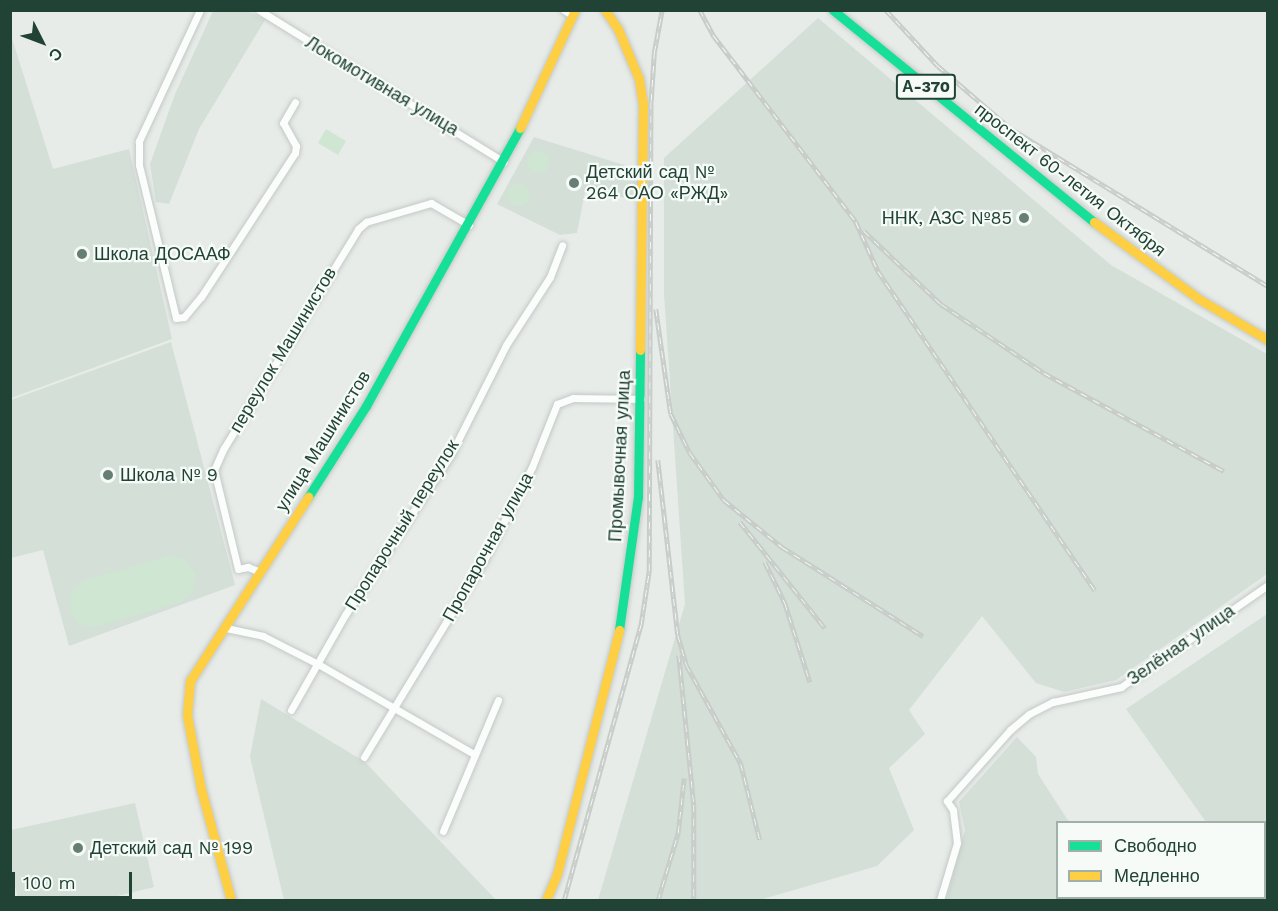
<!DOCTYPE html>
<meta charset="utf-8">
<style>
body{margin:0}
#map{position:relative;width:1278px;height:911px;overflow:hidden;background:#e7ece9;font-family:"Work Sans",sans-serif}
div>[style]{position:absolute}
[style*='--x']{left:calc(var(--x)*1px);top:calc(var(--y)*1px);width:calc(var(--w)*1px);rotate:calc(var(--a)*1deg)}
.built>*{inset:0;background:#d4dfd8}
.green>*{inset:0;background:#cfe6d2}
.round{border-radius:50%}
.roads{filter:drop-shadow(0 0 2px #c4c9c6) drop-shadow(0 0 2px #c4c9c6)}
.street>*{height:7px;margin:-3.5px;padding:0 3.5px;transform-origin:3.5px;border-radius:3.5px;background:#fbfcfc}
.fast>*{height:9px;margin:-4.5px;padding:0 4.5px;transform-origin:4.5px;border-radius:4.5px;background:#16e098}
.slow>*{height:9px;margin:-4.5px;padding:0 4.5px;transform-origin:4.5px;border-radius:4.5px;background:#ffcf43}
.rail>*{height:4.5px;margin-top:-2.25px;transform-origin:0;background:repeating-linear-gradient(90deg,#f6fbf7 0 7px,#c8cdca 0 14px);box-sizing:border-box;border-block:2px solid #c8cdca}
.dots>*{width:16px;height:16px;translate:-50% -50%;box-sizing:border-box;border:3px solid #f6fbf7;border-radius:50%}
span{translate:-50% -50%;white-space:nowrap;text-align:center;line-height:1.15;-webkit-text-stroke:4.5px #f6fbf7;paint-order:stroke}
.shield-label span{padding:2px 4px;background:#f6fbf7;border:2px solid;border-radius:4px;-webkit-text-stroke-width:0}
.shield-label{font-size:16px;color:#214335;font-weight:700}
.street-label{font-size:18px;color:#214335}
.poi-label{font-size:18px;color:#214335}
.left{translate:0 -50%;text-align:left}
.right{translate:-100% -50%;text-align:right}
.frame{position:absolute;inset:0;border:12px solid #214335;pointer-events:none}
.legend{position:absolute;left:1056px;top:821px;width:210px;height:78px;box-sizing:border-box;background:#f6fbf7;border:2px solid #a1b1a9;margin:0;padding:8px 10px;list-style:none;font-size:18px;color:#214335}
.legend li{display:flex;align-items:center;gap:12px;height:30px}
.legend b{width:30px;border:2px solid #a1b1a9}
.north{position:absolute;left:12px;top:12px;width:60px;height:60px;-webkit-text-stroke:4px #f6fbf7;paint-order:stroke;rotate:132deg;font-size:16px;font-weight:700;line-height:24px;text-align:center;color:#214335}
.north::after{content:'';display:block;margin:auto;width:21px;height:27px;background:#214335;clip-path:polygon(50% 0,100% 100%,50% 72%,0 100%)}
.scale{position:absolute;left:12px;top:872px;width:120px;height:27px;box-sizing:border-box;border:3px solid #214335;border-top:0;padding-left:8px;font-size:18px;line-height:21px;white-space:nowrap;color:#214335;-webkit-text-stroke:4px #f6fbf7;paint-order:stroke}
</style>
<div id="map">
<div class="built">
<div style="clip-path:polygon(213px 11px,248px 11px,265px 20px,199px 129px,169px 204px,156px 202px,150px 164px,175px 94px)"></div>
<div style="clip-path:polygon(818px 18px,1111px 265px,1267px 354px,1267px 574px,1116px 680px,1064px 692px,1036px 683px,982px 616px,909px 710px,925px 734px,889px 768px,914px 830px,877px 866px,759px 900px,598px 900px,685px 604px,664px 294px,664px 158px)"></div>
<div style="clip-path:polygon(11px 35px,53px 169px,129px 149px,172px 339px,11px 398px)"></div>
<div style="clip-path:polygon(534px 137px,640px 170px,639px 202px,586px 187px,577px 233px,560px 235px,497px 204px)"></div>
<div style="clip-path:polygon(171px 342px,235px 585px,69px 646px,43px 550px,11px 558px,11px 400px)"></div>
<div style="clip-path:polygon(1267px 614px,1268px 900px,1261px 900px,1259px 898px,1264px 898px,1264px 822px,1206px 822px,1126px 709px)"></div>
<div style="clip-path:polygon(261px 699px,365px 762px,496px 900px,284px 900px,250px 757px)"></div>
<div style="clip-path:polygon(1017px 737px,1036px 757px,1038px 774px,1069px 822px,1058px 822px,1058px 898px,1114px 898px,1113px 900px,946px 900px,965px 830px,959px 802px)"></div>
<div style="clip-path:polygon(135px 803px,154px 887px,101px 900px,18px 900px,11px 867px,11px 830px)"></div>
</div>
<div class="green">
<div style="clip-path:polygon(326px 129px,346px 141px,338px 155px,318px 143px)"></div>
<div class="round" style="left:527px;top:151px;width:22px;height:22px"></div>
<div class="round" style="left:508px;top:184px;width:22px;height:22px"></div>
<div style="clip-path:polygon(168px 556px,185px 559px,196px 574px,193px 591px,181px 602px,95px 627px,79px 624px,74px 618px,70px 610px,71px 592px,82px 581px)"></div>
</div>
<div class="roads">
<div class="street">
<div style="--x:200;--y:10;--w:145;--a:115"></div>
<div style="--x:139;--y:141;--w:24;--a:90"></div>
<div style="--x:139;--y:165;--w:157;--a:76.4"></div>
<div style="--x:176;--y:318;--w:8;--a:-7"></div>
<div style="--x:184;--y:317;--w:26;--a:-50"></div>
<div style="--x:201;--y:297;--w:172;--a:-56.9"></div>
<div style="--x:295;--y:153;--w:7;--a:-82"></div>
<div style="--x:296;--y:146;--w:26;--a:-119"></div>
<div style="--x:283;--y:123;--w:24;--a:-60"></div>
<div style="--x:259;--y:10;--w:288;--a:31.8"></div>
<div style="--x:564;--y:10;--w:9;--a:32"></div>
<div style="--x:260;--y:572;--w:13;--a:-157"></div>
<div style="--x:248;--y:567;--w:10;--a:169"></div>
<div style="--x:238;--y:569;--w:102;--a:-103.6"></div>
<div style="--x:214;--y:470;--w:24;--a:-66"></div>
<div style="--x:224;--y:448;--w:257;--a:-58.5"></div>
<div style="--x:358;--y:229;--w:11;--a:-41"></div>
<div style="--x:366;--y:222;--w:68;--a:-16.3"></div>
<div style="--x:431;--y:203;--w:44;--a:30.1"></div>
<div style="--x:226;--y:628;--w:38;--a:12"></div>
<div style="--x:263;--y:636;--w:62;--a:27"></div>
<div style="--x:318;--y:664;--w:180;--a:30"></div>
<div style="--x:291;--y:710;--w:109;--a:-60.4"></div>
<div style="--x:345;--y:615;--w:191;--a:-56.6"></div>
<div style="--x:450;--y:456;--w:124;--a:-63.2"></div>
<div style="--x:506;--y:345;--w:81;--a:-57.1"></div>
<div style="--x:550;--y:277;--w:34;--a:-69"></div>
<div style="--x:364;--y:757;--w:233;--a:-58.7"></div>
<div style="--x:485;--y:558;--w:102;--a:-62.7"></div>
<div style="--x:532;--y:467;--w:68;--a:-68.4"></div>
<div style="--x:557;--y:404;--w:17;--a:-21"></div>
<div style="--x:573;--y:398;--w:68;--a:0.8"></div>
<div style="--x:443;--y:831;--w:142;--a:-67.2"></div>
<div style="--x:940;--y:900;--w:59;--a:-73.4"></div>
<div style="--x:957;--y:843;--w:33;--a:-97"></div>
<div style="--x:953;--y:810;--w:11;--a:-124"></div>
<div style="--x:947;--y:801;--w:95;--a:-48.4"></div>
<div style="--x:1010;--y:730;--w:25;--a:-40"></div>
<div style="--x:1029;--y:714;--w:27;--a:-27"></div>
<div style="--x:1053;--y:702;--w:70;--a:-12.4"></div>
<div style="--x:1121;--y:687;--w:179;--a:-34.8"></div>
</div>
<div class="fast">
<div style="--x:833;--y:10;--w:336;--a:39.1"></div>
<div style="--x:308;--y:497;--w:108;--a:-57.5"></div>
<div style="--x:366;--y:406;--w:318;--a:-61"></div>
<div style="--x:619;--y:630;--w:134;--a:-81.9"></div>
<div style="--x:638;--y:497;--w:147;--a:-89.2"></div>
</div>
<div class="slow">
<div style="--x:605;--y:10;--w:23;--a:56"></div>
<div style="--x:618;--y:29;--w:54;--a:67.2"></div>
<div style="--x:639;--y:79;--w:24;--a:81"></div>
<div style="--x:643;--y:103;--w:247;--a:90.7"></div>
<div style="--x:520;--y:128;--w:130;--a:-65"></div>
<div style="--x:1094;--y:222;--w:130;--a:36.3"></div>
<div style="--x:1199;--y:299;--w:80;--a:30.7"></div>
<div style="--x:231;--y:900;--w:115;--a:-105.1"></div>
<div style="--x:201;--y:789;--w:75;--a:-100.7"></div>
<div style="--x:187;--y:715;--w:34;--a:-85"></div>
<div style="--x:190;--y:681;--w:219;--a:-57.3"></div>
<div style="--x:546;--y:900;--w:28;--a:-67"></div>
<div style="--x:557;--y:874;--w:252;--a:-75.7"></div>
</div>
</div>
<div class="rail">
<div style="--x:700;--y:10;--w:30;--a:62"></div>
<div style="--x:714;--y:36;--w:234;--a:52.6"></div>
<div style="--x:856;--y:222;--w:54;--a:65.8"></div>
<div style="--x:878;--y:271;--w:386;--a:55.8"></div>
<div style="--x:886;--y:10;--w:76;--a:47.1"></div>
<div style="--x:938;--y:66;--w:95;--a:40.7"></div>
<div style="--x:1010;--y:128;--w:303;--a:31.5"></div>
<div style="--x:864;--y:231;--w:106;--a:43.5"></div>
<div style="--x:941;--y:304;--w:124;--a:33.8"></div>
<div style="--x:1044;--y:373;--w:205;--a:28.6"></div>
<div style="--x:656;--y:309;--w:106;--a:81.9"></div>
<div style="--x:671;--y:414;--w:43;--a:64"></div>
<div style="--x:690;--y:453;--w:58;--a:54.1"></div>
<div style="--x:724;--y:500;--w:75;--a:39"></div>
<div style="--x:782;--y:547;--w:167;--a:32.3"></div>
<div style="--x:658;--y:460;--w:176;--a:83.5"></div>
<div style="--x:678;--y:635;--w:32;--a:74"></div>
<div style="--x:687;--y:666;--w:112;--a:61.1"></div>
<div style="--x:741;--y:764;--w:78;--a:76"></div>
<div style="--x:740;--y:522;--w:136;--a:51.3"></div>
<div style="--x:765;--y:562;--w:46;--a:64"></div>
<div style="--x:785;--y:603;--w:83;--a:72.4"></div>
<div style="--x:679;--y:655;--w:151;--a:84.3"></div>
<div style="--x:694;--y:805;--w:95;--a:90"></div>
<div style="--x:564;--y:900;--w:287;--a:-74.4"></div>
<div style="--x:641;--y:624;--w:54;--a:-81.4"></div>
<div style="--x:649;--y:571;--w:470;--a:-89.8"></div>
<div style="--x:651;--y:101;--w:48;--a:-86.4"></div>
<div style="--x:654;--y:53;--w:44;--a:-79.5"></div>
<div style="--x:658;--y:900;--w:70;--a:-73.4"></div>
<div style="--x:678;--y:833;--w:55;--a:-83.8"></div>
</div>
<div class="dots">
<div style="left:574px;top:183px;background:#667e74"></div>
<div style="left:1024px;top:218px;background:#667e74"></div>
<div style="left:82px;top:254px;background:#667e74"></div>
<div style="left:108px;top:475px;background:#667e74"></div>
<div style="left:78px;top:848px;background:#667e74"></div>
</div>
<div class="shield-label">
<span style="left:926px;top:87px">А-370</span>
</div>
<div class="street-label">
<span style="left:382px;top:86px;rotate:31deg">Локомотивная улица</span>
<span style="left:1070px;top:180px;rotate:38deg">проспект 60-летия Октября</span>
<span style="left:283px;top:350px;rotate:-59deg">переулок Машинистов</span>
<span style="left:323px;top:441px;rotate:-58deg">улица Машинистов</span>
<span style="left:620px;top:456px;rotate:-87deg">Промывочная улица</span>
<span style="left:402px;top:525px;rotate:-58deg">Пропарочный переулок</span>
<span style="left:488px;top:547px;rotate:-61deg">Пропарочная улица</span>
<span style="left:1181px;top:645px;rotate:-35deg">Зелёная улица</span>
</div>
<div class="poi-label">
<span class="left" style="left:586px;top:183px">Детский сад №<br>264 ОАО «РЖД»</span>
<span class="right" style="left:1012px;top:218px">ННК, АЗС №85</span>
<span class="left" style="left:94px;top:254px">Школа ДОСААФ</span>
<span class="left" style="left:120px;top:475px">Школа № 9</span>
<span class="left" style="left:90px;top:848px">Детский сад № 199</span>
</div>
<div class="frame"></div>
<ul class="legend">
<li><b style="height:8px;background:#16e098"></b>Свободно</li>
<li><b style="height:8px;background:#ffcf43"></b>Медленно</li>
</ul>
<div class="north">С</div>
<div class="scale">100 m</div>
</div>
